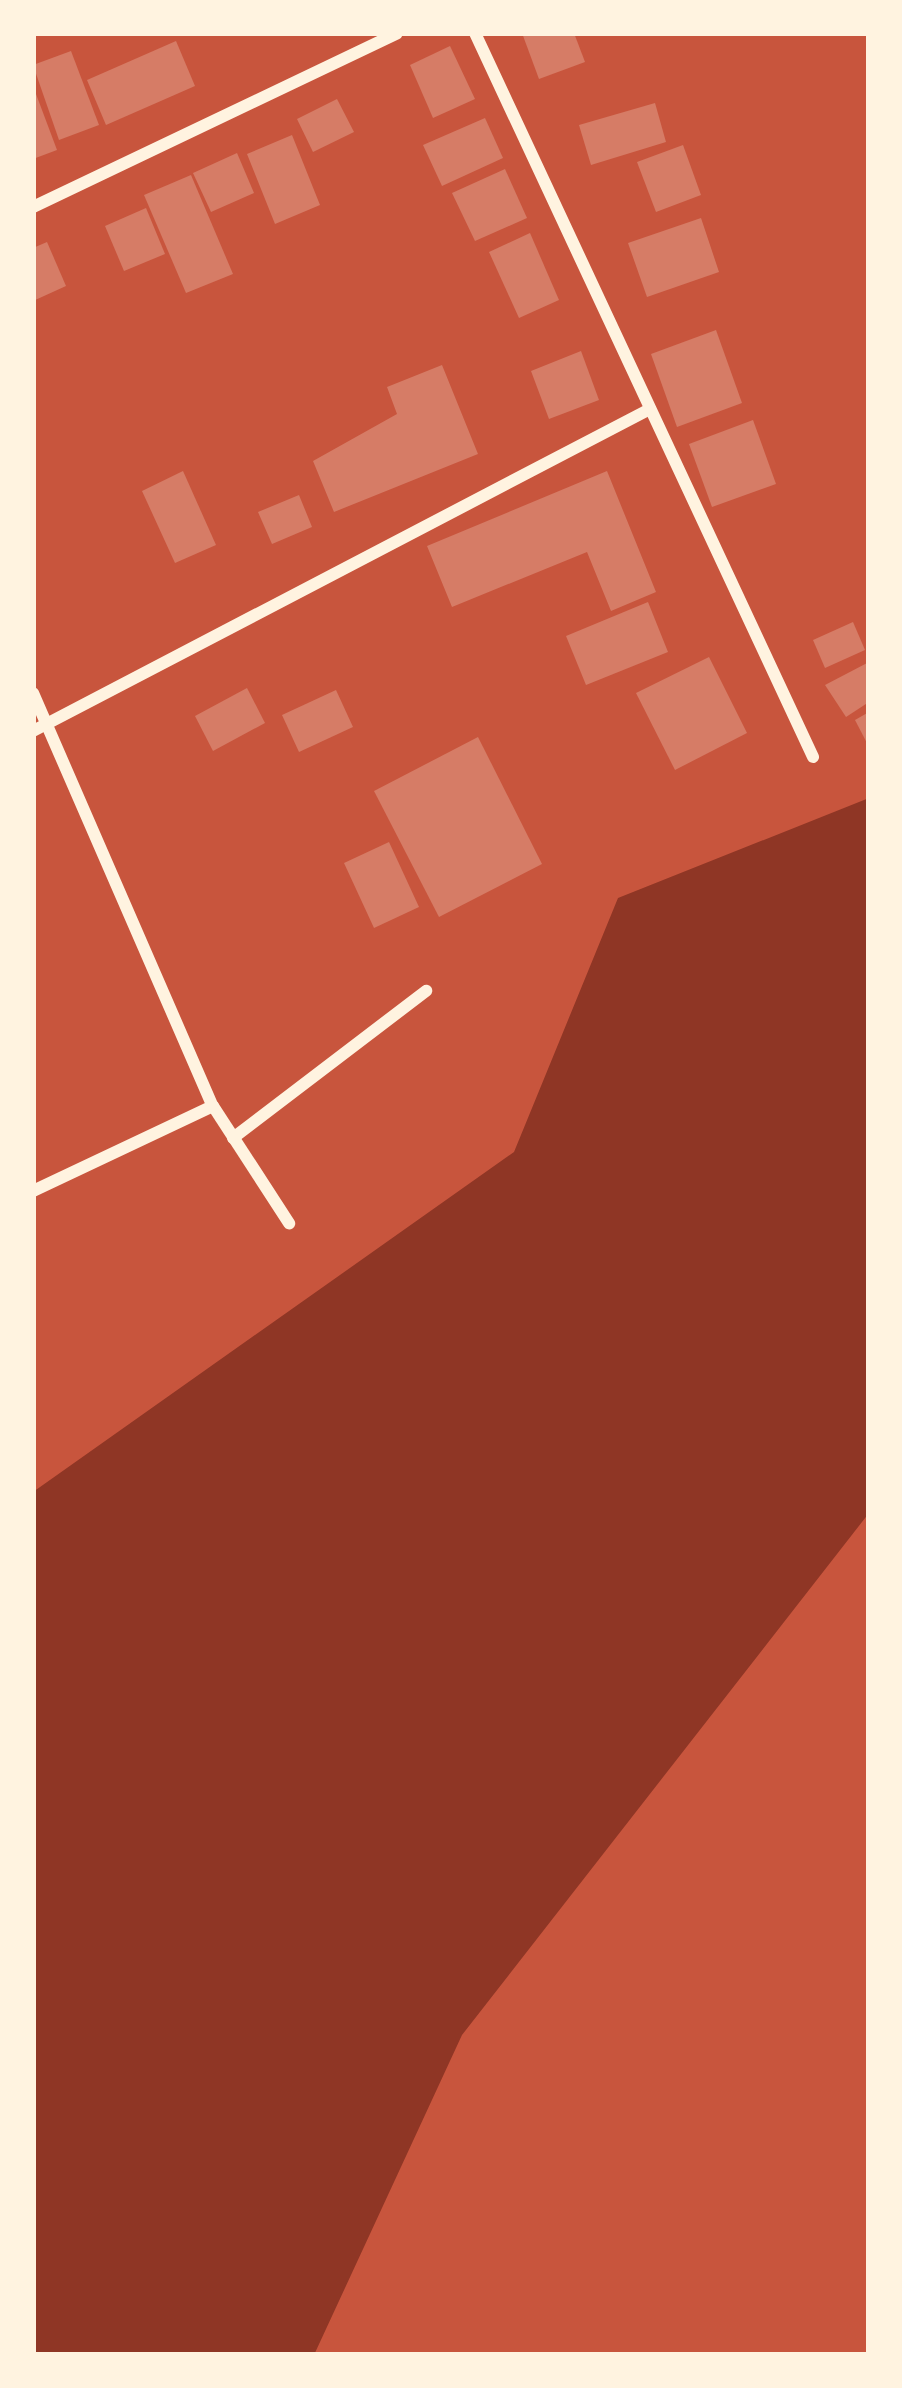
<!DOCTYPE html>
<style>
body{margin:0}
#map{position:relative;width:902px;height:2388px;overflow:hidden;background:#c8553d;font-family:Mulish,sans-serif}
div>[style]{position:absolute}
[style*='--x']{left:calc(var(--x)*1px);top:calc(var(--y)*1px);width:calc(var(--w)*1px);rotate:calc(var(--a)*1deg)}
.water>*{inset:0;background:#8f3625}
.building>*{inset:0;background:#d67c66}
.minor>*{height:12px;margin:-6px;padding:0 6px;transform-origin:6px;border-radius:6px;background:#fff3e0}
span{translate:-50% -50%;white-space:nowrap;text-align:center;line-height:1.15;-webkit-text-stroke:9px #fff3e0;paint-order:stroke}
.frame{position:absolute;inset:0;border:36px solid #fff3e0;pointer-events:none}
</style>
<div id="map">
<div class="water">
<div style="clip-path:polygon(869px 798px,869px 1513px,462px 2035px,314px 2355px,33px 2355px,33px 1492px,514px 1152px,618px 898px)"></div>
</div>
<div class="building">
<div style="clip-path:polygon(522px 33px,574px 33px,585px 62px,539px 79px)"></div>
<div style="clip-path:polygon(176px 41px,195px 86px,106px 125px,87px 80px)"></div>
<div style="clip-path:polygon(450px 46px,475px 99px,433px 118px,410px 65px)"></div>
<div style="clip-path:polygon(71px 51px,99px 125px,59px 140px,33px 65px)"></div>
<div style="clip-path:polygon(33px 86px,57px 150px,33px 159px)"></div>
<div style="clip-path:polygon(337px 99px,354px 132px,313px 152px,297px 119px)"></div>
<div style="clip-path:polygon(655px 103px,666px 142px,591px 165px,579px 125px)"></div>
<div style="clip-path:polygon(485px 118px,503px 158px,442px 186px,423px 145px)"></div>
<div style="clip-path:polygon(292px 135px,320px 205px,275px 224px,247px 154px)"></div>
<div style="clip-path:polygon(683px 145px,701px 195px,656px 212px,637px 162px)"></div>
<div style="clip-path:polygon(237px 153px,254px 193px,211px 212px,193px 173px)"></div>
<div style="clip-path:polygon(505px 169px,527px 218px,475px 241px,452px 193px)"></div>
<div style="clip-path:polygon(191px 175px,233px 274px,186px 293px,144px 195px)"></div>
<div style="clip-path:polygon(146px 208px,165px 254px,124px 271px,105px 226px)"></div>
<div style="clip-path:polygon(701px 218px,719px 272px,647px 297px,628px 243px)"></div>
<div style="clip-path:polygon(530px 233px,559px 300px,519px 318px,489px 252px)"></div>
<div style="clip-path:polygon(47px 242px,66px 286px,33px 301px,33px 248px)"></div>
<div style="clip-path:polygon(716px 330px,742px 403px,677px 427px,651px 354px)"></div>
<div style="clip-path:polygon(581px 351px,599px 400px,549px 419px,531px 371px)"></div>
<div style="clip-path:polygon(442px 365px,478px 454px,334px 512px,313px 461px,397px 414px,387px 387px)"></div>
<div style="clip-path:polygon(753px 420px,776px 484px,712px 507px,689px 444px)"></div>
<div style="clip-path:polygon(183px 471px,216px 545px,175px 563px,142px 491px)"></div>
<div style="clip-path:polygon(607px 471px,656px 592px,611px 611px,587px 552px,452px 607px,427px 546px)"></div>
<div style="clip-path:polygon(299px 495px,312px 527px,272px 544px,258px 512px)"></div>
<div style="clip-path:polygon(648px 602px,668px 652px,586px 685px,566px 636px)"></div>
<div style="clip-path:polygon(853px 622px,865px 650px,825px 668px,813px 640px)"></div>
<div style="clip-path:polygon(709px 657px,747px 733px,675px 770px,636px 693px)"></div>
<div style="clip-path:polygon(869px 662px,869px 702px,846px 717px,825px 685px)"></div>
<div style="clip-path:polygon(247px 688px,265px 723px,213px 751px,195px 716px)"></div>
<div style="clip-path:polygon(336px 690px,353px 727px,299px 752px,282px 715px)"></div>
<div style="clip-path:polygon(869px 712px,869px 747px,855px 720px)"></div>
<div style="clip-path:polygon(478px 737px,542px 864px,439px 917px,374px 791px)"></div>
<div style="clip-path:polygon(389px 842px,419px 907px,374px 928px,344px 863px)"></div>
</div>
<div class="minor">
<div style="--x:475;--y:33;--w:799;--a:64.97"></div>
<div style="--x:33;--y:207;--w:403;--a:-25.5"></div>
<div style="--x:33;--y:693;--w:451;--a:66.5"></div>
<div style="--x:213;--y:1106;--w:140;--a:57"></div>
<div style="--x:33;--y:731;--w:696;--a:-27.56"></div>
<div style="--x:233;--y:1138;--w:243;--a:-37.3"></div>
<div style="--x:33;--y:1191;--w:199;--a:-25.3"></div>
</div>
<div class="frame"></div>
</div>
